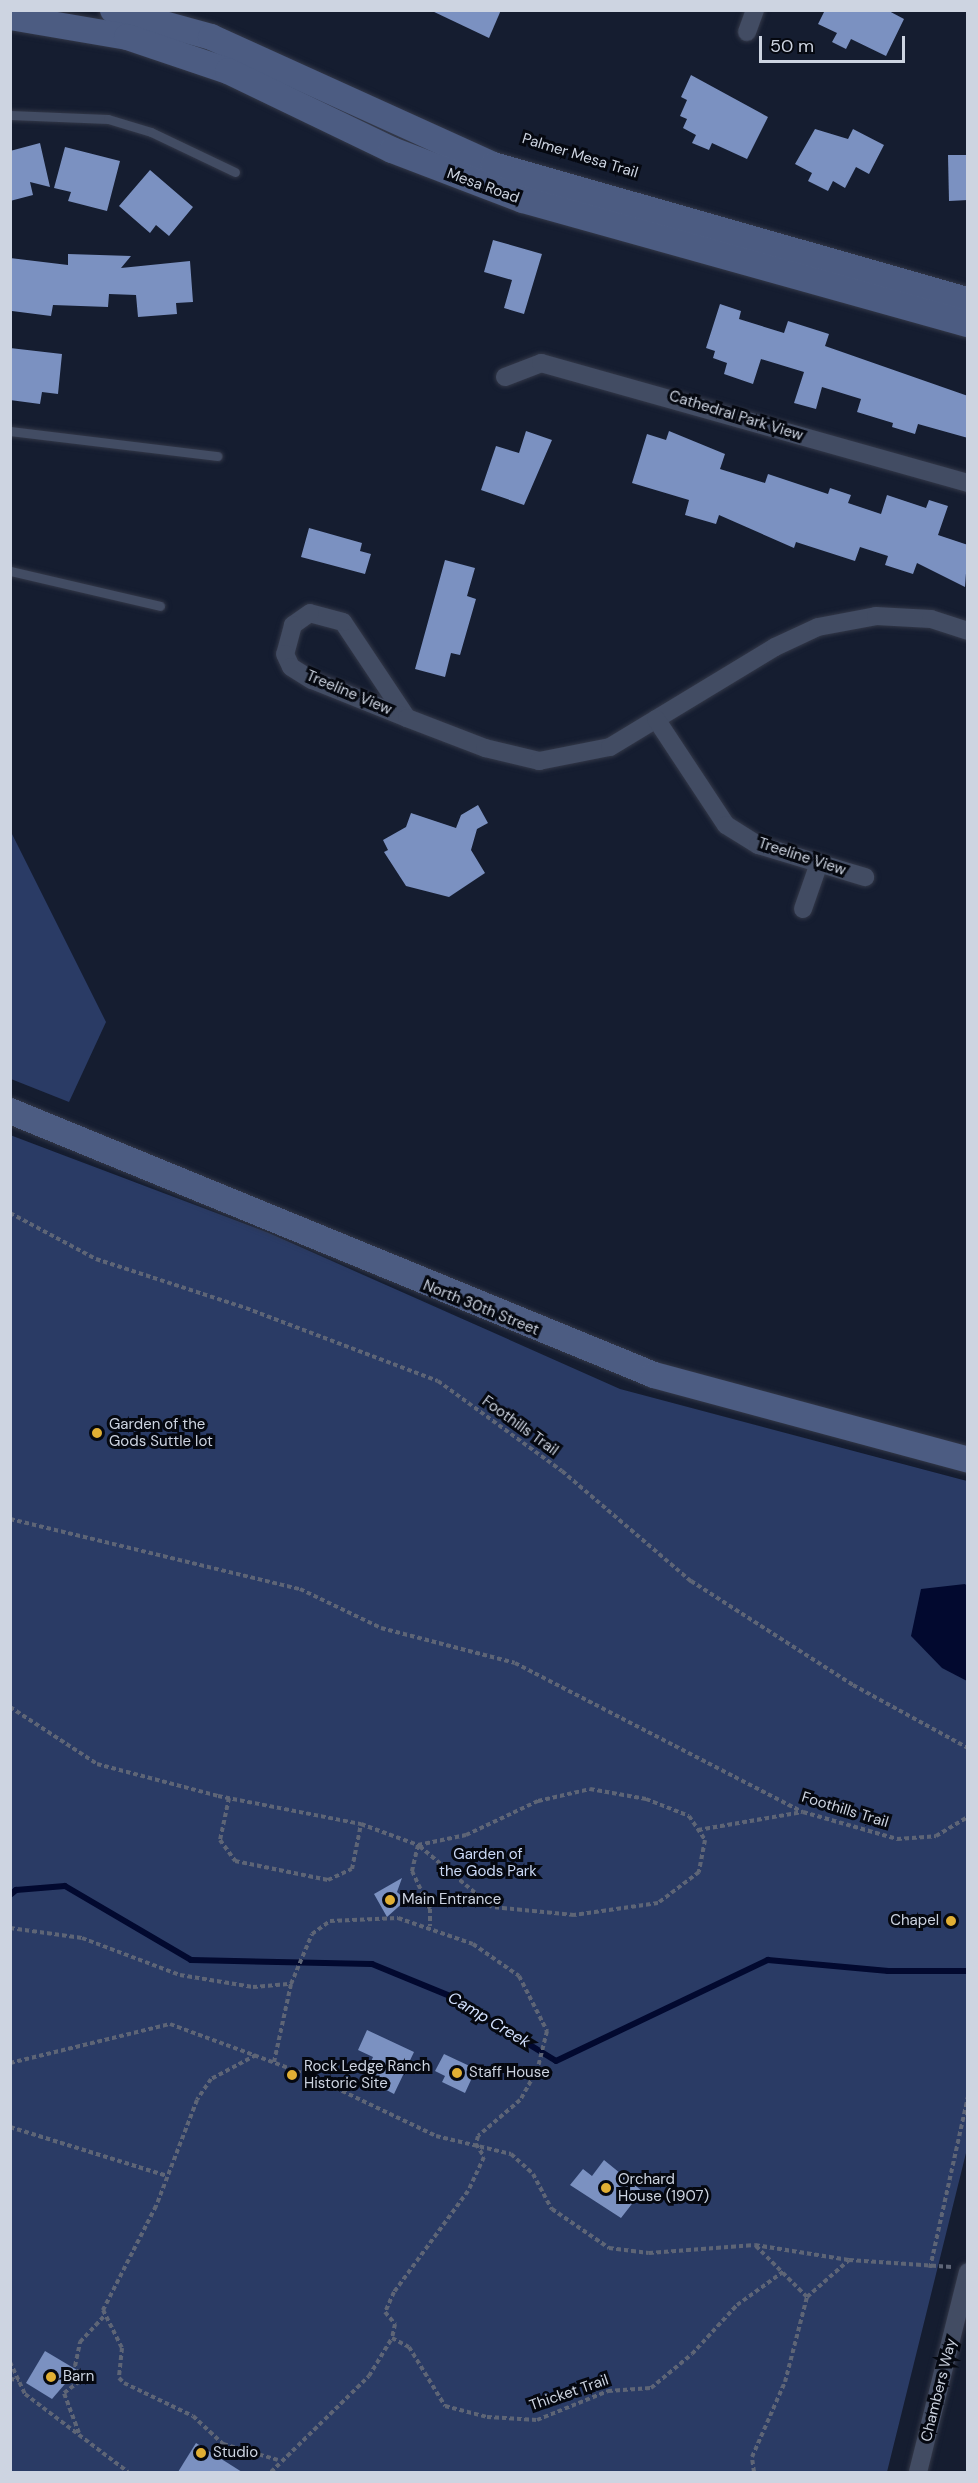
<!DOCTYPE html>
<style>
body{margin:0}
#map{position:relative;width:978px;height:2483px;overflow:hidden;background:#151d30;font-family:"DM Sans",sans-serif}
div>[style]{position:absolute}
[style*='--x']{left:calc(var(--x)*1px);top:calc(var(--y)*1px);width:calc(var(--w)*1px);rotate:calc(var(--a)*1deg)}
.green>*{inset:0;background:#2a3b65}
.water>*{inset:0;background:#02092f}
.stream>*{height:6px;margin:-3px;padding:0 3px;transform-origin:3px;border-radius:3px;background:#02092f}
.building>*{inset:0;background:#7b91c1}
.path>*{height:4px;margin-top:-2px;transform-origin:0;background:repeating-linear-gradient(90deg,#5e6576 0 4.5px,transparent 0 7.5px)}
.roads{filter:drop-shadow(0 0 2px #333848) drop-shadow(0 0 2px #333848)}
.lane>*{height:9px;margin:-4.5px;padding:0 4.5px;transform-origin:4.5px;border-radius:4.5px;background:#424c63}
.street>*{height:18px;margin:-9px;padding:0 9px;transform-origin:9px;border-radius:9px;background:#424c63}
.secondary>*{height:26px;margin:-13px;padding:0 13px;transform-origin:13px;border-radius:13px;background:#4c5c82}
.dots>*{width:16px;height:16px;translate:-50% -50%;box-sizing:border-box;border:3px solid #050810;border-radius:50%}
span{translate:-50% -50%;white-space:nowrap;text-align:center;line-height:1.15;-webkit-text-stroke:6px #050810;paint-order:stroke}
.street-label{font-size:15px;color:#cdd4e1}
.poi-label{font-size:15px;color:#cdd4e1}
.left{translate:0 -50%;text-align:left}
.right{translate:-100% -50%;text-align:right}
.park-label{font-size:15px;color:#cbd9f6}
.water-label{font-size:16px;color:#d1dffc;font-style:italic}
.frame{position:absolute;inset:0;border:12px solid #cdd4e1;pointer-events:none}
.scale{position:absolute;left:759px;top:36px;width:146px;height:27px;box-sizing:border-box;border:3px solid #cdd4e1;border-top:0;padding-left:8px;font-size:18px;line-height:21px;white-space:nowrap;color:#cdd4e1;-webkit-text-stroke:4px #050810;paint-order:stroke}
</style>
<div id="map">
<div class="green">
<div style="clip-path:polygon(10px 830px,106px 1022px,69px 1102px,11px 1079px)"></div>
<div style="clip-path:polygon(10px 1135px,269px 1233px,620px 1389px,967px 1481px,967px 2149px,887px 2472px,11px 2472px)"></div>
</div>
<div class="water">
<div style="clip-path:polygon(965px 1584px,968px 1587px,967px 1681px,942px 1668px,911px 1636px,921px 1589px)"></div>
</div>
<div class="stream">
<div style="--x:10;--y:1895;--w:8;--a:-40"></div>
<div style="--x:16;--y:1890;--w:49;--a:-4.7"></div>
<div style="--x:65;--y:1886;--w:146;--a:30.4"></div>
<div style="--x:191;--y:1960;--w:181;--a:1.3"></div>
<div style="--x:372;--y:1964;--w:84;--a:22.3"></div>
<div style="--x:450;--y:1996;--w:124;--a:31.5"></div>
<div style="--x:556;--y:2061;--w:235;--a:-25.5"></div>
<div style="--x:768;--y:1960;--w:121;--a:5.2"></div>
<div style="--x:888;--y:1971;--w:80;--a:0"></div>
</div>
<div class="building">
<div style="clip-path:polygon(430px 10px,501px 10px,489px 38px)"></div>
<div style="clip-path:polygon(825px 10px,887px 10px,904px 19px,886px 56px,851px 39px,846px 49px,832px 42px,837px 33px,818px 24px)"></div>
<div style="clip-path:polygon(691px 75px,768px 117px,747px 159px,712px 143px,709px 150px,692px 143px,696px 135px,683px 128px,687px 119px,680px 116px,687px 100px,681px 97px)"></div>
<div style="clip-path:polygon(815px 129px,848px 139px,853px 129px,884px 145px,869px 174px,856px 167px,845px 188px,833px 181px,828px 191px,808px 181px,812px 173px,795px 164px)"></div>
<div style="clip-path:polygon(40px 143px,50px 187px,30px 182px,33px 195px,10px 201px,10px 151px)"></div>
<div style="clip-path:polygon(65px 147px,120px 161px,107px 211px,68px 201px,71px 192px,54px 188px)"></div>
<div style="clip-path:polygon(948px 155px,968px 155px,968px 200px,949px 201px)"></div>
<div style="clip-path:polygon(150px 170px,193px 207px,169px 236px,156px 225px,150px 233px,119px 206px)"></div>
<div style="clip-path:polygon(493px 240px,542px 254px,524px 314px,504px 308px,512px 280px,484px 272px)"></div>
<div style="clip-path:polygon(68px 254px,131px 256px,121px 268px,190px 261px,193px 302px,176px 303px,177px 314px,138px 317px,136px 295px,109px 294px,108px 307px,53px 305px,51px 316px,12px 311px,10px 258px,68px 265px)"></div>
<div style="clip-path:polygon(720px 304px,741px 311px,739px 319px,784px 333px,788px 321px,829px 334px,825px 346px,968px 396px,968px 438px,918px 424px,915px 434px,892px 427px,893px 423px,857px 412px,861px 399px,822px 387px,816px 409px,794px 403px,804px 372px,761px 359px,753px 384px,724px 374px,727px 363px,713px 358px,715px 351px,706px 348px)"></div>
<div style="clip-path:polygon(10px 348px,62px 354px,58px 394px,42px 392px,40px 404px,10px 400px)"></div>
<div style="clip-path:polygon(526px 431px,552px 440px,524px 505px,481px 490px,496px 446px,519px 453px)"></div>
<div style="clip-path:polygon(669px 431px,725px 454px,720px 469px,765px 483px,768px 474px,828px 494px,830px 488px,851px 495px,848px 503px,881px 514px,887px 495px,926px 508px,929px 500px,948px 506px,938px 535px,968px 545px,965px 587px,917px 563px,913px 574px,885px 565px,888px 556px,860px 547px,855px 561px,796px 542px,794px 548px,719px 515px,716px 524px,685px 515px,689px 500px,632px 483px,647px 434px,666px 440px)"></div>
<div style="clip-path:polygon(309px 528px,362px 543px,360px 551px,371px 554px,365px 574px,301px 557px)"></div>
<div style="clip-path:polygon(445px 560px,475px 568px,467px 596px,476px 599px,460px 655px,451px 653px,445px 677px,415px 669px)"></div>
<div style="clip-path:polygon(478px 805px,488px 823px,477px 829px,471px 850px,485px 873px,449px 897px,406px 886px,384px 852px,388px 850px,383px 840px,406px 827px,411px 813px,456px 828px,461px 815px)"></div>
<div style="clip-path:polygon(402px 1878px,397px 1892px,406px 1900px,387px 1917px,374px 1894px)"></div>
<div style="clip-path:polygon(367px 2030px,414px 2052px,394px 2094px,364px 2078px,373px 2057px,358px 2050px)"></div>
<div style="clip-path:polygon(444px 2054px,476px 2069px,465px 2093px,442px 2082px,445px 2076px,435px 2071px)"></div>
<div style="clip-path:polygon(604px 2160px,642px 2191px,621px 2218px,570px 2185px,583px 2169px,592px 2176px)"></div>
<div style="clip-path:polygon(45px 2351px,77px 2370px,52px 2399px,26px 2383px)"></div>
<div style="clip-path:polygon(196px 2443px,242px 2472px,178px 2472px)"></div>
</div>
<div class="path">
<div style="--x:10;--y:1213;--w:98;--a:28.1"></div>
<div style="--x:96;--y:1259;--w:158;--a:18.1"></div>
<div style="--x:246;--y:1308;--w:205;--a:20.8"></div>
<div style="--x:438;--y:1381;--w:153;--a:36"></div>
<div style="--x:562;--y:1471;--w:170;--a:40.5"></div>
<div style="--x:691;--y:1581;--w:193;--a:32.7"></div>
<div style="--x:853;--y:1685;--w:131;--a:28.7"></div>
<div style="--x:10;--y:1519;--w:298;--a:13.6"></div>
<div style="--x:300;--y:1589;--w:90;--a:25.7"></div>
<div style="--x:381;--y:1628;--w:138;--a:14.6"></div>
<div style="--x:515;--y:1663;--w:324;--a:27.4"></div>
<div style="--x:803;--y:1812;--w:98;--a:16"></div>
<div style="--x:897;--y:1839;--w:39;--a:-4"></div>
<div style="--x:936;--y:1836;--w:37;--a:-31"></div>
<div style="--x:10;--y:1707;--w:104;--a:33.2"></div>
<div style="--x:97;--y:1764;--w:125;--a:14.8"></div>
<div style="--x:218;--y:1796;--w:146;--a:11.1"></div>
<div style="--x:361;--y:1824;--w:61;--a:20.2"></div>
<div style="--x:418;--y:1845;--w:49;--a:-11.8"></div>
<div style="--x:466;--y:1835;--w:80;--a:-25.3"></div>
<div style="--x:538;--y:1801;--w:53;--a:-13"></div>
<div style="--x:590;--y:1789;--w:57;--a:10.1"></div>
<div style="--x:646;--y:1799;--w:46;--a:21.6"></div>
<div style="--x:689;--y:1816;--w:29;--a:56"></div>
<div style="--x:705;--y:1840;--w:33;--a:101"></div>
<div style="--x:699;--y:1872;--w:51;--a:142.9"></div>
<div style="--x:658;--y:1903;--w:85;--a:171.9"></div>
<div style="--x:574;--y:1915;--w:82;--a:-174.4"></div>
<div style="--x:492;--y:1907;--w:97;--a:-140"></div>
<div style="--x:418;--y:1845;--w:27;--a:103"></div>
<div style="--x:412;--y:1871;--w:42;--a:64.7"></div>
<div style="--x:430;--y:1909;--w:17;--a:90"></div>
<div style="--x:229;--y:1798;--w:43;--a:102.1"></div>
<div style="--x:220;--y:1840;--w:26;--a:54"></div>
<div style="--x:235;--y:1861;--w:95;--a:11.5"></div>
<div style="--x:328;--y:1880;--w:26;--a:-25"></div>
<div style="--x:352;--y:1869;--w:46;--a:-78.7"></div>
<div style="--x:698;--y:1830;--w:106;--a:-9.8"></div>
<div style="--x:10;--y:1928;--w:73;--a:7.9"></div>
<div style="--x:82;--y:1938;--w:105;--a:20.7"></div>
<div style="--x:180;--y:1975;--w:74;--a:9.3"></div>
<div style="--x:253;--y:1987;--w:38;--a:-5"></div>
<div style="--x:291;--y:1984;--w:54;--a:-67.2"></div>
<div style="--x:312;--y:1934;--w:22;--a:-36"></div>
<div style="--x:330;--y:1921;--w:68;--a:-2.5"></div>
<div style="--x:398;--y:1918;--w:79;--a:19.1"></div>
<div style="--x:473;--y:1944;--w:56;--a:34.8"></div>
<div style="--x:519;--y:1976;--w:62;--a:63"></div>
<div style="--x:547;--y:2031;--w:38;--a:104"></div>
<div style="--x:538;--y:2068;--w:37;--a:119"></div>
<div style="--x:520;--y:2100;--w:55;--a:139.4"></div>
<div style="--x:478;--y:2136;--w:8;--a:104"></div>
<div style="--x:476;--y:2144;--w:15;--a:58"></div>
<div style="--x:484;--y:2157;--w:38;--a:115"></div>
<div style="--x:468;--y:2191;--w:125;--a:126.2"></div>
<div style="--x:394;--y:2292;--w:22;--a:114"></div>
<div style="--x:385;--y:2312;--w:16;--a:50"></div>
<div style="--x:395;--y:2324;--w:14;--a:102"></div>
<div style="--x:256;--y:2055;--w:51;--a:151.9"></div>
<div style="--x:211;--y:2079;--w:25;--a:124"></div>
<div style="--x:197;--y:2100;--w:114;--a:111.1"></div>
<div style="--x:156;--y:2206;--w:117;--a:117"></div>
<div style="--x:103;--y:2310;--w:42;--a:63.4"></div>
<div style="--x:122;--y:2348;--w:30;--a:96"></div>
<div style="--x:119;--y:2378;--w:7;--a:45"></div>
<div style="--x:124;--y:2383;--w:76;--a:25.6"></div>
<div style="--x:193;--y:2416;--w:41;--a:43"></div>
<div style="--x:223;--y:2444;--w:57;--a:16.2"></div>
<div style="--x:274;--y:2062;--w:80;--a:-77.7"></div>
<div style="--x:10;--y:2063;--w:165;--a:-13.7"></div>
<div style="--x:170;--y:2024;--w:155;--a:20.4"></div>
<div style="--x:315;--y:2078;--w:134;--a:25.6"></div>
<div style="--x:436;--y:2136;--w:77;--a:13.5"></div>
<div style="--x:511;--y:2154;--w:30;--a:42"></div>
<div style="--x:533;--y:2174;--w:40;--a:62"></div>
<div style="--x:552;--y:2209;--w:69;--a:34.4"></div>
<div style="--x:609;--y:2248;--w:40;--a:7.1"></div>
<div style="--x:649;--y:2253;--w:106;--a:-4.3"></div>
<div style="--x:755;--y:2245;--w:95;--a:9.1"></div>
<div style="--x:10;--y:2127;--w:164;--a:17.3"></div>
<div style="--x:756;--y:2246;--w:72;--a:45"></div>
<div style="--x:930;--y:2268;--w:176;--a:-77.5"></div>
<div style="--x:10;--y:2362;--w:35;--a:65"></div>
<div style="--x:25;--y:2394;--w:129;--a:37.1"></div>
<div style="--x:10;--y:2379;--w:9;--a:6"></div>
<div style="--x:79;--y:2433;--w:43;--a:-110.6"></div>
<div style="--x:64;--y:2393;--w:20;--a:-37"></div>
<div style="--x:80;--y:2381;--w:16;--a:-108"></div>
<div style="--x:75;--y:2366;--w:25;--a:-78"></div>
<div style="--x:80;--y:2342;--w:35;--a:-47"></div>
<div style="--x:271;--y:2472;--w:137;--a:-44.4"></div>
<div style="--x:369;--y:2376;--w:44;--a:-58.8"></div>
<div style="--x:392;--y:2338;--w:19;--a:28"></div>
<div style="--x:409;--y:2347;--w:69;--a:58.6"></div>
<div style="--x:445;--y:2406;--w:43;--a:14.7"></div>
<div style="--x:487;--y:2417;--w:50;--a:3.4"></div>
<div style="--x:537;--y:2420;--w:77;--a:-22.2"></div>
<div style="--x:608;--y:2391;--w:43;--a:-4"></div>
<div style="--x:651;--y:2388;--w:53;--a:-39.7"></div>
<div style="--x:692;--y:2354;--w:67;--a:-47.4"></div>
<div style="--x:737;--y:2305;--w:57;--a:-35.7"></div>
<div style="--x:754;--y:2472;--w:15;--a:-98"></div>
<div style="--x:752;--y:2457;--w:82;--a:-66.3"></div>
<div style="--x:785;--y:2382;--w:88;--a:-75.5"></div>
<div style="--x:807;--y:2297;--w:56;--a:-41.4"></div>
<div style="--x:849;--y:2260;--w:103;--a:3.9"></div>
</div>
<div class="roads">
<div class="lane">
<div style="--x:10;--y:115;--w:98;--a:2.3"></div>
<div style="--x:108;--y:119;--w:45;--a:16.8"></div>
<div style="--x:151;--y:132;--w:93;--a:25.5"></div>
<div style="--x:10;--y:431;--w:209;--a:6.9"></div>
<div style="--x:10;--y:571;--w:154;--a:13.1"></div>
</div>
<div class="street">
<div style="--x:747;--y:32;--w:23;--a:-70"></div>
<div style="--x:505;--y:377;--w:39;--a:-21"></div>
<div style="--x:541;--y:363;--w:444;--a:15.7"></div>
<div style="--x:407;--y:718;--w:115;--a:-123.7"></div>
<div style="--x:343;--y:622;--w:34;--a:-165"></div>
<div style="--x:310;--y:613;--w:21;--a:145"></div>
<div style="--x:293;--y:625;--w:30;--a:105"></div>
<div style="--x:285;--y:654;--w:14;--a:65"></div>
<div style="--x:291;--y:667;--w:25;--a:32"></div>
<div style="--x:312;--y:680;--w:102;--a:21.8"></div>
<div style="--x:407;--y:718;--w:84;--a:21"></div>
<div style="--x:485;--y:748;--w:56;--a:13.5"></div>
<div style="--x:539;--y:761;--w:72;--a:-11.2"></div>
<div style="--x:610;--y:747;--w:193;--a:-31.2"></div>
<div style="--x:775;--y:647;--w:47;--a:-24.9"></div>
<div style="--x:818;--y:627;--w:59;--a:-10.7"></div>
<div style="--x:876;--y:616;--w:55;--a:3.1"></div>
<div style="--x:931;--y:619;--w:39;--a:18"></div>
<div style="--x:656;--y:719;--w:127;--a:56.6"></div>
<div style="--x:726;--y:825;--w:38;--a:32"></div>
<div style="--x:758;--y:845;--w:112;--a:16.7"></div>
<div style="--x:803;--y:909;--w:49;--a:-70.8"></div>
<div style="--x:918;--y:2472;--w:206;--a:-76"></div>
</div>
<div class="secondary">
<div style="--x:113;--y:10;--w:102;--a:15.4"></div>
<div style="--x:211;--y:37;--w:310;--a:24.4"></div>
<div style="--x:493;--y:165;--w:494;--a:15.9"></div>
<div style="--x:10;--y:17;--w:119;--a:9.7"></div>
<div style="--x:127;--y:37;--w:107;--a:18.6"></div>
<div style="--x:228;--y:71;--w:182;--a:25.7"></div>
<div style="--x:392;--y:150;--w:140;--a:20.9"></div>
<div style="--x:523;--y:200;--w:462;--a:15.6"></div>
<div style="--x:10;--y:1111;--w:696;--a:22.29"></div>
<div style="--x:654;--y:1375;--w:325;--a:15.1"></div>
</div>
</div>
<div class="dots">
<div style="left:97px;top:1433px;background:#e1af34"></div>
<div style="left:390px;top:1900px;background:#e1af34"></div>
<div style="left:951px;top:1921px;background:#e1af34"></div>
<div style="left:457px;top:2073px;background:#e1af34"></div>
<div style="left:292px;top:2075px;background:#e1af34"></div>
<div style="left:606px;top:2188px;background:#e1af34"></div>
<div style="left:51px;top:2377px;background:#e1af34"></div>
<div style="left:201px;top:2453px;background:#e1af34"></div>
</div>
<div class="street-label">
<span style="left:580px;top:156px;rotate:17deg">Palmer Mesa Trail</span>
<span style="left:483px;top:186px;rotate:20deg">Mesa Road</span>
<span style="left:736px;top:416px;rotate:17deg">Cathedral Park View</span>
<span style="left:349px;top:693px;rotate:23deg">Treeline View</span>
<span style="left:802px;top:857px;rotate:18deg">Treeline View</span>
<span style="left:481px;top:1308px;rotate:22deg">North 30th Street</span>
<span style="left:520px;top:1426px;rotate:36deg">Foothills Trail</span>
<span style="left:845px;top:1810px;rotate:17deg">Foothills Trail</span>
<span style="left:939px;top:2390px;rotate:-76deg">Chambers Way</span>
<span style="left:569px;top:2393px;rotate:-19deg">Thicket Trail</span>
</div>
<div class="poi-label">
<span class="left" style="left:109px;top:1433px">Garden of the<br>Gods Suttle lot</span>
<span class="left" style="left:402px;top:1900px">Main Entrance</span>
<span class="right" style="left:939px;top:1921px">Chapel</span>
<span class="left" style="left:304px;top:2075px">Rock Ledge Ranch<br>Historic Site</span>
<span class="left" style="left:469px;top:2073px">Staff House</span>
<span class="left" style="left:618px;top:2188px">Orchard<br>House (1907)</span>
<span class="left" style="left:63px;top:2377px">Barn</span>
<span class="left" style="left:213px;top:2453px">Studio</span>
</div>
<div class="park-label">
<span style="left:488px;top:1863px">Garden of<br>the Gods Park</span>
</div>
<div class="water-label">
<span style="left:489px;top:2020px;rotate:31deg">Camp Creek</span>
</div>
<div class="frame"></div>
<div class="scale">50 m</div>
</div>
